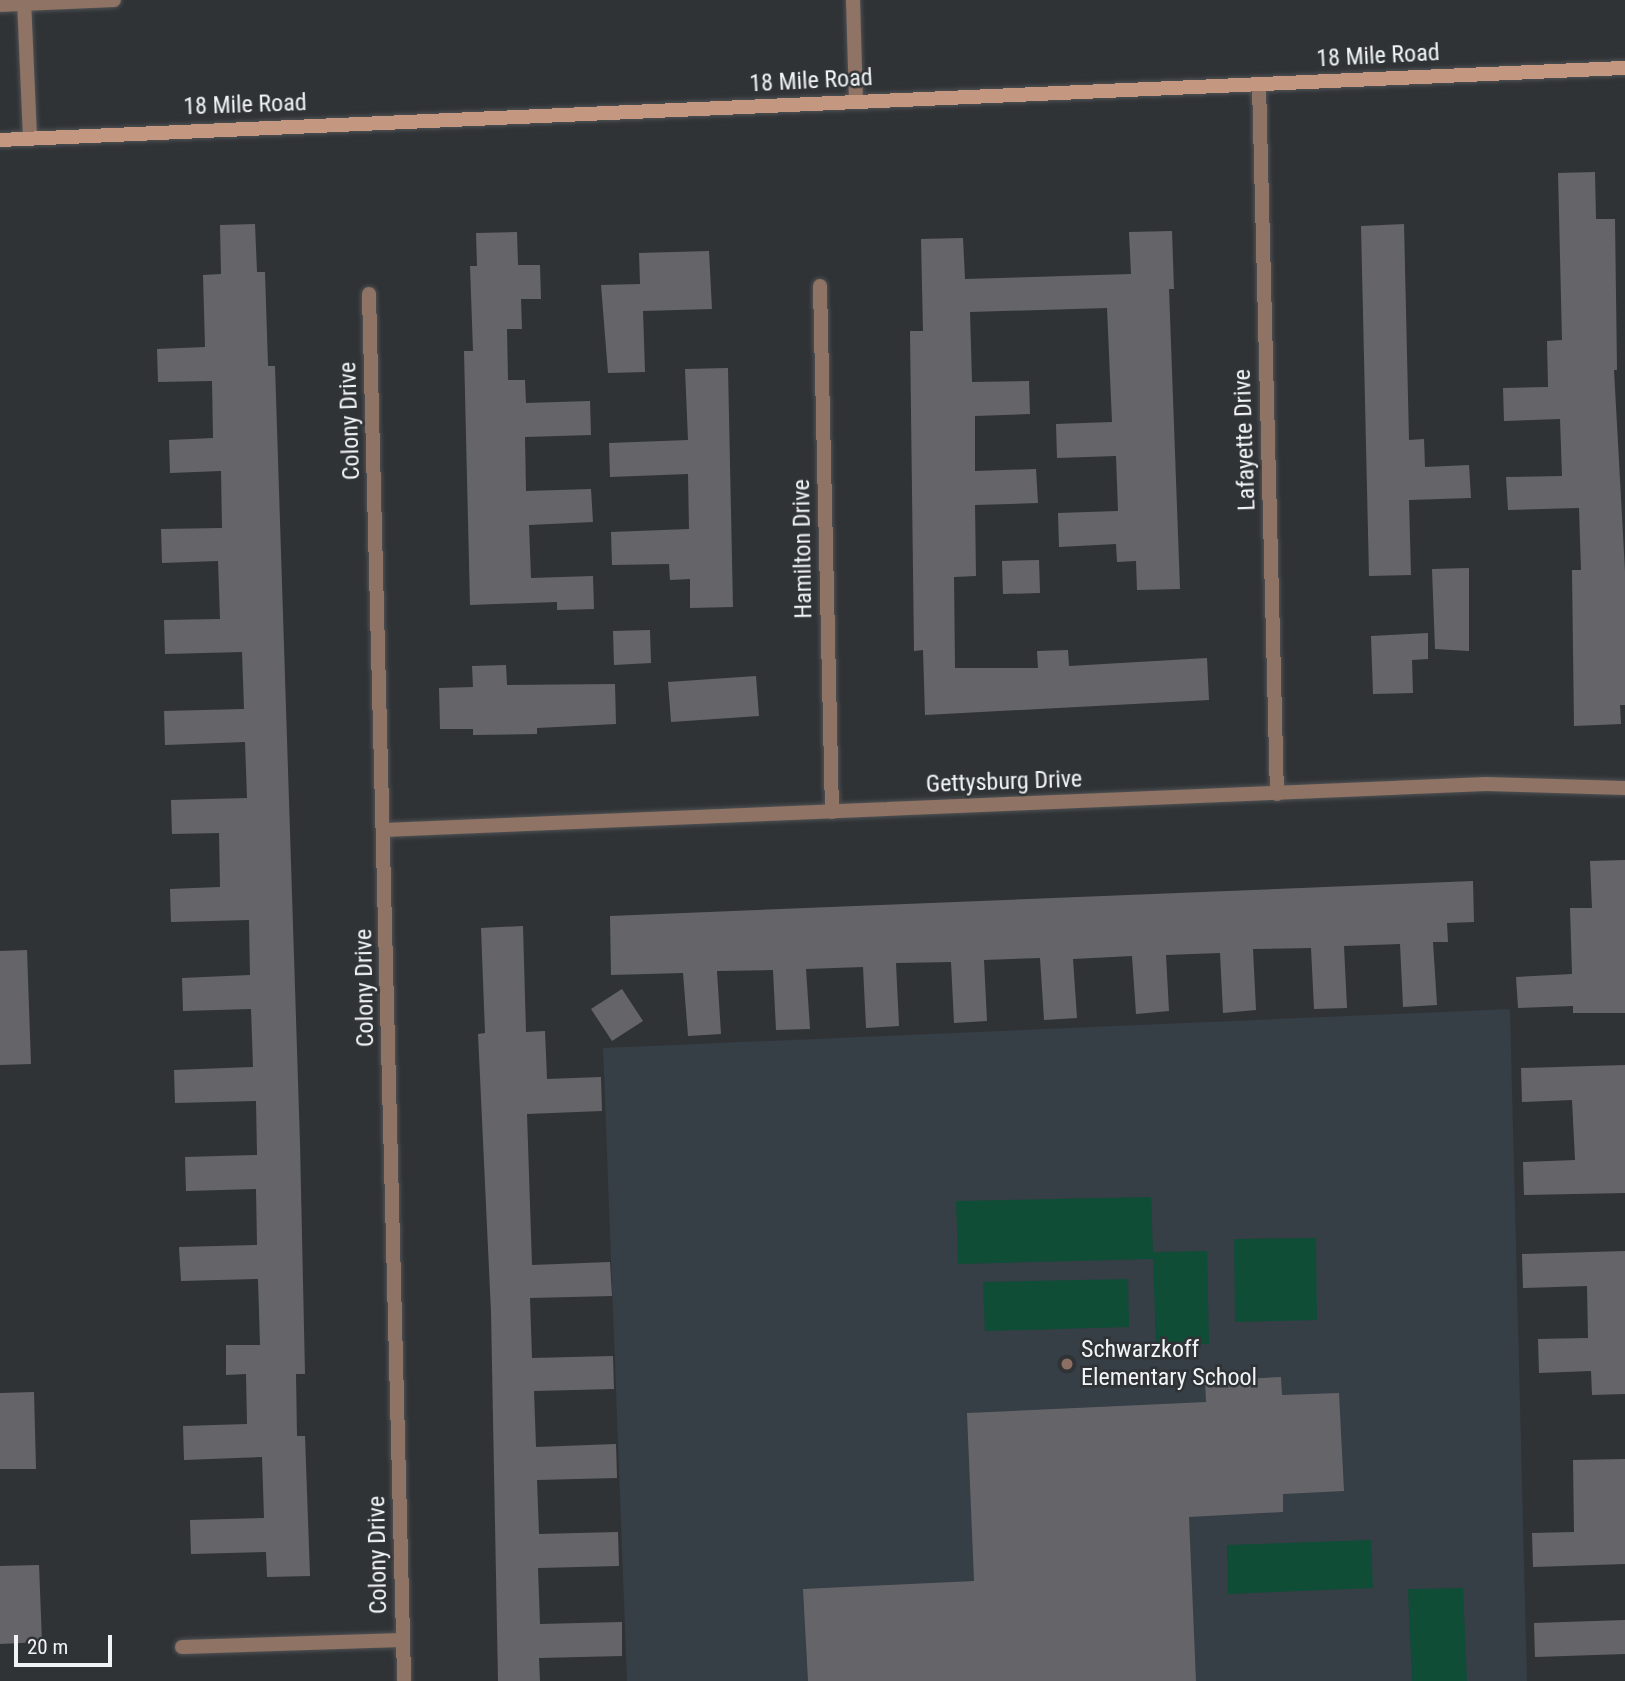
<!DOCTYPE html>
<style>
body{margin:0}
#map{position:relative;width:1625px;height:1681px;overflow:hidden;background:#303336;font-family:"Roboto Condensed",sans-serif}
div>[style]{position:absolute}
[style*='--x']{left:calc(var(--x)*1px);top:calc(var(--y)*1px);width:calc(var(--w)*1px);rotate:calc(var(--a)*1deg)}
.built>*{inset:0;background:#363e46}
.green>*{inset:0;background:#0f4d37}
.building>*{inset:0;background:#656569}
.roads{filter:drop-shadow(0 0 2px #4f5255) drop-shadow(0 0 2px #4f5255)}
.street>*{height:14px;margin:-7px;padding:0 7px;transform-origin:7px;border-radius:7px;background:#8f7364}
.secondary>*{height:14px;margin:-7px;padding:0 7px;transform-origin:7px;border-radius:7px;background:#c39780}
.dots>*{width:19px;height:19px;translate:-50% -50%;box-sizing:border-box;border:4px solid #303336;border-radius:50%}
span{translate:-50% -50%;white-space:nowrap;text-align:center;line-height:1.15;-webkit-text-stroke:5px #303336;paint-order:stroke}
.street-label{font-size:24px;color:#f1f4f6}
.poi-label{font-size:24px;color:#f1f4f6}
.left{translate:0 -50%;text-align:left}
.scale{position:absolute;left:14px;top:1635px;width:98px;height:32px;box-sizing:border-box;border:4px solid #f1f4f6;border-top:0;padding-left:9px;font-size:21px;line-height:24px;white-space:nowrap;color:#f1f4f6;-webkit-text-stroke:5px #303336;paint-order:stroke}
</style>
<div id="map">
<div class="built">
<div style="clip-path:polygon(1510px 1009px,1527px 1681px,627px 1681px,603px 1048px)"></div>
</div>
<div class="green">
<div style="clip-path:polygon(1151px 1197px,1153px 1252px,1207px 1251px,1209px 1344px,1156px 1345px,1153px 1259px,958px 1264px,956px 1201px)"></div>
<div style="clip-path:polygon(1316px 1238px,1317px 1320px,1235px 1322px,1234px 1239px)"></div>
<div style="clip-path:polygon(1128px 1279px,1129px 1327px,985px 1331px,983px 1282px)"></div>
<div style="clip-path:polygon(1371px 1540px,1373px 1588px,1228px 1594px,1227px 1545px)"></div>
<div style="clip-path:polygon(1463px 1588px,1467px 1681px,1412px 1681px,1408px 1589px)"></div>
</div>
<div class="building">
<div style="clip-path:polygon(1595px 172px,1596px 219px,1615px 219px,1617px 370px,1614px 370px,1625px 571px,1625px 705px,1620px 705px,1621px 724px,1574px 726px,1572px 570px,1581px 570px,1579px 508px,1508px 510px,1506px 477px,1562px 476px,1560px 419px,1504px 421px,1503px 388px,1548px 387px,1547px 341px,1562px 340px,1558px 173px)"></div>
<div style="clip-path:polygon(255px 224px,257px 272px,265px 272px,268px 366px,275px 366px,300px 1143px,305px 1374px,296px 1374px,297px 1436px,305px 1436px,310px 1576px,267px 1577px,266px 1552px,191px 1554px,190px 1520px,264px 1518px,262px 1457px,184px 1460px,183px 1426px,247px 1424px,246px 1374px,226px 1375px,226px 1345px,260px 1345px,258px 1279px,181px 1281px,179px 1247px,257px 1245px,256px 1189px,186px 1191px,185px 1157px,257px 1155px,256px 1101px,175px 1103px,174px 1070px,253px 1067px,251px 1009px,183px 1011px,182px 978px,250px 975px,249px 920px,171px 922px,170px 889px,220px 887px,219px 833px,172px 834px,171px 800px,247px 798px,245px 742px,165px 745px,164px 711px,244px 709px,242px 652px,165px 654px,164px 620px,220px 619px,218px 561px,162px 563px,161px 529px,222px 528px,221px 471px,170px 473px,169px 440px,213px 438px,212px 381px,158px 382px,157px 349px,205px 347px,203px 275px,221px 274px,220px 225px)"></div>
<div style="clip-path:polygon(1404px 224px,1409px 440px,1424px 439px,1425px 467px,1469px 465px,1471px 498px,1409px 500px,1411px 575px,1369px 576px,1361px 226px)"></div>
<div style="clip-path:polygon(1172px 231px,1174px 289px,1169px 289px,1180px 589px,1137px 590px,1136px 561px,1117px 562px,1116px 544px,1059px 547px,1058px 513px,1118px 511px,1116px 456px,1057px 458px,1056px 424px,1112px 422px,1107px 308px,970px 312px,972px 382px,1029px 381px,1030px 414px,975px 416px,975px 471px,1036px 469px,1038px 503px,975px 505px,976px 576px,954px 577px,955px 668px,1038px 668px,1037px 651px,1068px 650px,1069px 666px,1207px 658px,1209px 700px,925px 715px,923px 650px,914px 651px,910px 331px,923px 331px,921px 239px,963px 238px,965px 279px,1131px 274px,1129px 232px)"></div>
<div style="clip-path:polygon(517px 232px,518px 265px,540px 265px,541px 299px,521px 299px,522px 329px,507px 329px,508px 380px,525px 380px,526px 403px,590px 401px,591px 435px,525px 437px,526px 491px,591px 489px,593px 522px,529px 525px,531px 578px,593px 576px,594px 609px,557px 610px,557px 602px,470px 605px,464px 351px,473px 351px,470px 266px,477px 266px,476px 233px)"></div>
<div style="clip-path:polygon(709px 251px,712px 309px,643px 311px,645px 372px,608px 373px,601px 285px,640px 284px,639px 253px)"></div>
<div style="clip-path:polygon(728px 368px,733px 607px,690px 608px,690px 579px,670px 580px,669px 564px,612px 565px,611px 532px,689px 529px,688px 474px,610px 477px,609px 443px,688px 440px,685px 369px)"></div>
<div style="clip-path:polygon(1039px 560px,1040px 593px,1003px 594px,1002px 561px)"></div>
<div style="clip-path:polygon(1469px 568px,1469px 651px,1435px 649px,1432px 569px)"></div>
<div style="clip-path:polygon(650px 630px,651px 663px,614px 665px,613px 631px)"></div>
<div style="clip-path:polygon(1428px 633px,1428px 659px,1412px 660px,1413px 693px,1373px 694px,1371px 636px)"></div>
<div style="clip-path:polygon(506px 665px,507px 685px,615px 684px,616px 724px,537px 728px,537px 734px,473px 735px,473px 729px,440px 729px,439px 688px,473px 687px,472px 666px)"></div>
<div style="clip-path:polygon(756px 676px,759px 716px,671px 722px,668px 682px)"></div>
<div style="clip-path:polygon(1625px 860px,1625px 1013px,1573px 1013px,1573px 1006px,1518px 1008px,1516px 977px,1572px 974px,1570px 908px,1592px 908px,1590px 861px)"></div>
<div style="clip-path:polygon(1473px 881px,1474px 922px,1447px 923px,1448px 942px,1433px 942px,1437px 1005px,1403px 1007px,1400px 944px,1344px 946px,1347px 1008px,1314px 1009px,1311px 948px,1253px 949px,1256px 1010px,1223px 1013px,1220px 953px,1166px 955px,1169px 1011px,1136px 1014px,1132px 956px,1073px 959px,1077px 1018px,1044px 1020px,1040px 958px,984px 960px,987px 1021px,954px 1023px,951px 962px,896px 963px,899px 1026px,866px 1028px,863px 967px,806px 969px,810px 1029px,776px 1030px,773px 970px,717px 971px,721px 1034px,688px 1036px,683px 973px,611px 975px,610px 916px)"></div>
<div style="clip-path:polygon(523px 926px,526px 1032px,545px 1031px,547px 1079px,601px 1077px,602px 1111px,527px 1114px,532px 1265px,610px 1262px,612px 1296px,530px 1298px,532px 1358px,613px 1356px,614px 1389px,534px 1391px,536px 1447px,616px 1444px,617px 1478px,537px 1480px,539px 1534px,618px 1532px,619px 1566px,538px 1568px,540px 1624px,622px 1622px,622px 1656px,539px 1658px,540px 1681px,498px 1681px,491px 1312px,478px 1034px,485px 1033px,481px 928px)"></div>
<div style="clip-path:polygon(27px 950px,31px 1064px,0 1065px,0 951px)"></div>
<div style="clip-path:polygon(622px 989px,643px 1021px,612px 1041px,591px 1009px)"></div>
<div style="clip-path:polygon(1625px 1065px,1625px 1193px,1524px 1195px,1523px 1162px,1575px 1160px,1572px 1100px,1522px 1102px,1521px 1068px)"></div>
<div style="clip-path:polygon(1625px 1251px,1625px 1394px,1592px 1395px,1591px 1371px,1539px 1373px,1538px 1339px,1588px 1338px,1587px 1286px,1523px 1288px,1522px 1254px)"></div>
<div style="clip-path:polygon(1281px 1377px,1282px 1395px,1339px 1393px,1344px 1491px,1283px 1494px,1283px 1512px,1189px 1517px,1196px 1681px,808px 1681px,803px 1589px,974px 1581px,967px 1413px,1206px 1402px,1205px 1381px)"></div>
<div style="clip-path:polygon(34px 1392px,36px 1469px,0 1469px,0 1393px)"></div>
<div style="clip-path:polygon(1625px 1459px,1625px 1564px,1533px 1567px,1532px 1533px,1574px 1532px,1573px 1460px)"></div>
<div style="clip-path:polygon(39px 1565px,42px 1642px,0 1644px,0 1566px)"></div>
<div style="clip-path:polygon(1625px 1620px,1625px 1654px,1535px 1657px,1534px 1623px)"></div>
</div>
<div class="roads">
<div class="street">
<div style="--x:24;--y:0;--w:139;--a:87.5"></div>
<div style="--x:853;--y:0;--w:101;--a:88.3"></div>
<div style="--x:0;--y:5;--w:114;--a:-2.5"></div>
<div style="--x:1259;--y:84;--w:710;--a:88.55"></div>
<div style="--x:820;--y:286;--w:526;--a:88.69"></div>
<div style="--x:369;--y:294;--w:1387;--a:88.55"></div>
<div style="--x:384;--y:830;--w:1103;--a:-2.39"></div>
<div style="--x:1486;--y:784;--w:139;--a:1.6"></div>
<div style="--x:182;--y:1647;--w:221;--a:-1.8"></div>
</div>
<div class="secondary">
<div style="--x:0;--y:140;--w:1627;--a:-2.54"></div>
</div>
</div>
<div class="dots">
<div style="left:1067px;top:1364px;background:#8d6e63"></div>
</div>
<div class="street-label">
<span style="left:1378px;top:56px;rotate:-3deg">18 Mile Road</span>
<span style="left:811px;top:81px;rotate:-3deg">18 Mile Road</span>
<span style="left:245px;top:105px;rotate:-2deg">18 Mile Road</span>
<span style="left:350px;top:421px;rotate:-92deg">Colony Drive</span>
<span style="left:1245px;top:440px;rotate:-92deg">Lafayette Drive</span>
<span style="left:803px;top:549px;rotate:-91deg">Hamilton Drive</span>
<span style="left:1004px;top:782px;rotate:-2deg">Gettysburg Drive</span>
<span style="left:365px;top:988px;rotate:-91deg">Colony Drive</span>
<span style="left:378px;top:1555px;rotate:-91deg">Colony Drive</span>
</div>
<div class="poi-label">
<span class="left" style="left:1081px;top:1364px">Schwarzkoff<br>Elementary School</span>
</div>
<div class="scale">20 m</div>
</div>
